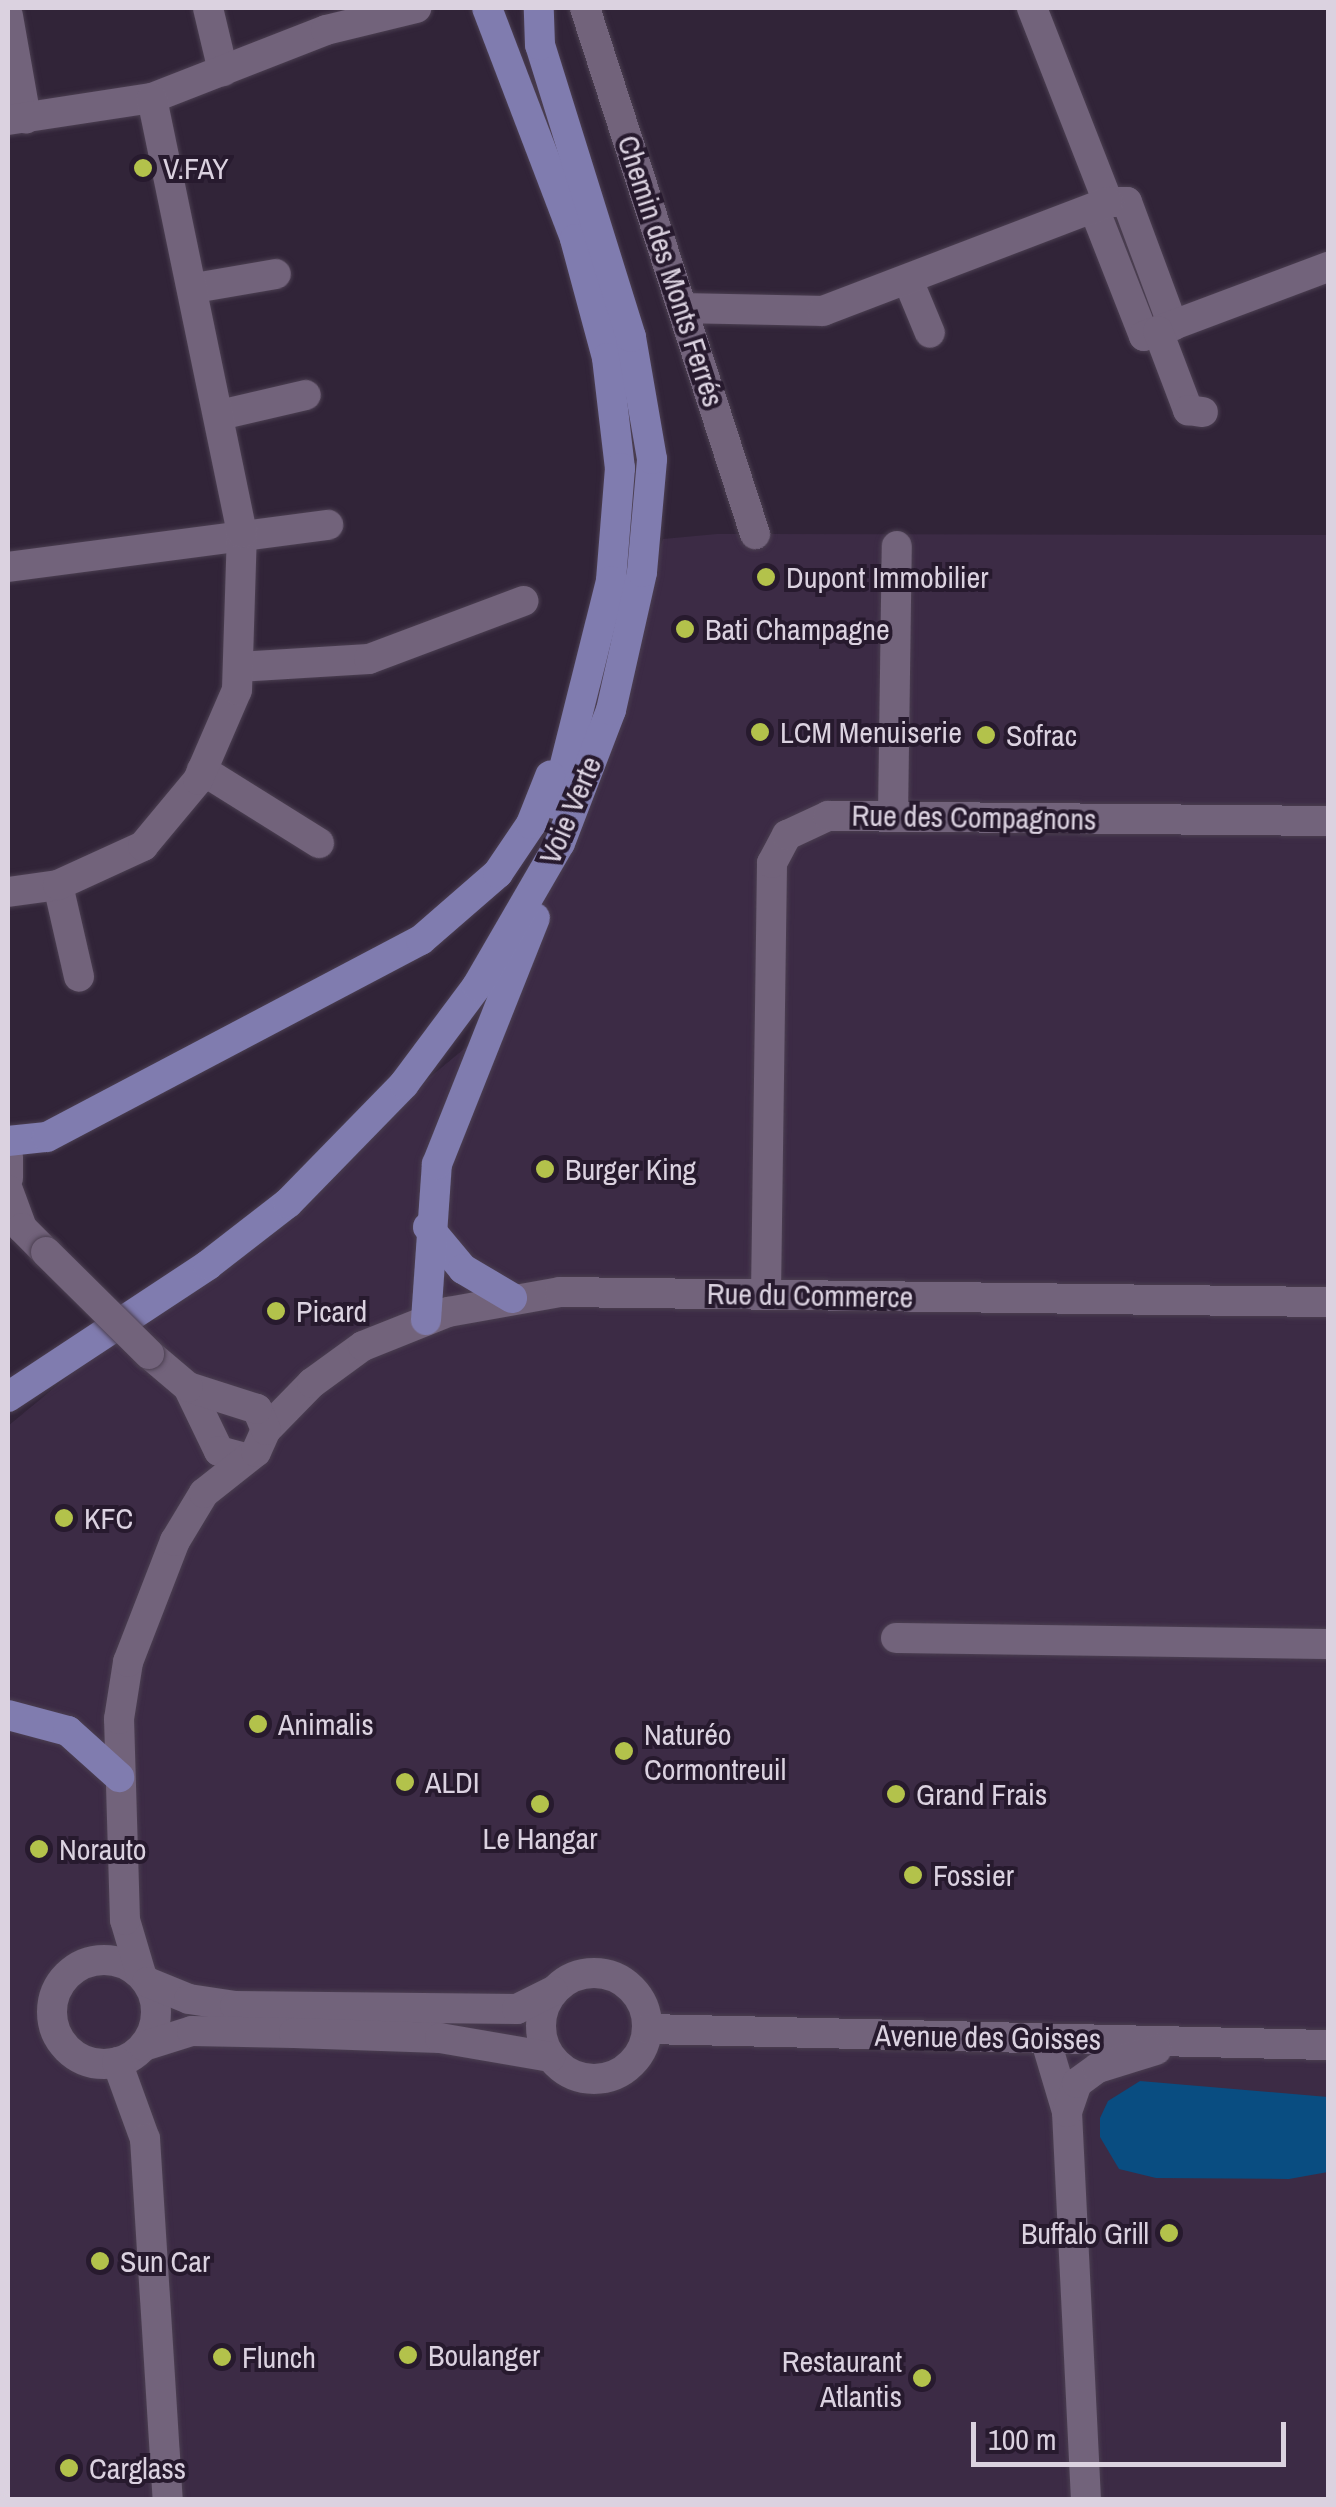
<!DOCTYPE html>
<meta charset="utf-8">
<style>
body{margin:0}
#map{position:relative;width:1336px;height:2507px;overflow:hidden;background:#312438;font-family:"Archivo Narrow",sans-serif}
div>[style]{position:absolute}
[style*='--x']{left:calc(var(--x)*1px);top:calc(var(--y)*1px);width:calc(var(--w)*1px);rotate:calc(var(--a)*1deg)}
.built>*{inset:0;background:#3c2b45}
.water>*{inset:0;background:#094d81}
.roads{filter:drop-shadow(0 0 2px #4b3f51) drop-shadow(0 0 2px #4b3f51)}
.minor>*{height:30px;margin:-15px;padding:0 15px;transform-origin:15px;border-radius:15px;background:#72637b}
.minor>.ring{margin:-15px;padding:0;box-sizing:content-box;background:none;border:30px solid #72637b;border-radius:50%}
.major>*{height:30px;margin:-15px;padding:0 15px;transform-origin:15px;border-radius:15px;background:#807caf}
.bridges{filter:drop-shadow(0 0 2px #4b3f51) drop-shadow(0 0 2px #4b3f51)}
.minor-bridge>*{height:30px;margin:-15px;padding:0 15px;transform-origin:15px;border-radius:15px;background:#72637b}
.dots>*{width:28px;height:28px;translate:-50% -50%;box-sizing:border-box;border:5px solid #271a2e;border-radius:50%}
span{translate:-50% -50%;white-space:nowrap;text-align:center;line-height:1.15;-webkit-text-stroke:8px #271a2e;paint-order:stroke}
.poi-label{font-size:30px;color:#dbd2e0}
.left{translate:0 -50%;text-align:left}
.right{translate:-100% -50%;text-align:right}
.street-label{font-size:30px;color:#dbd2e0}
.frame{position:absolute;inset:0;border:10px solid #dbd2e0;pointer-events:none}
.scale{position:absolute;left:971px;top:2422px;width:315px;height:45px;box-sizing:border-box;border:5px solid #dbd2e0;border-top:0;padding-left:12px;font-size:30px;line-height:35px;white-space:nowrap;color:#dbd2e0;-webkit-text-stroke:8px #271a2e;paint-order:stroke}
</style>
<div id="map">
<div class="built">
<div style="clip-path:polygon(717px 534px,1328px 535px,1328px 2499px,8px 2499px,8px 1426px,493px 1025px,663px 539px)"></div>
</div>
<div class="water">
<div style="clip-path:polygon(1140px 2081px,1328px 2097px,1328px 2172px,1289px 2179px,1156px 2178px,1119px 2169px,1100px 2137px,1100px 2118px,1108px 2101px)"></div>
</div>
<div class="roads">
<div class="minor">
<div style="--x:208;--y:8;--w:65;--a:76.6"></div>
<div style="--x:585;--y:8;--w:553;--a:72.09"></div>
<div style="--x:1032;--y:8;--w:208;--a:68.6"></div>
<div style="--x:8;--y:16;--w:104;--a:80"></div>
<div style="--x:8;--y:120;--w:146;--a:-8.7"></div>
<div style="--x:152;--y:98;--w:187;--a:-21.3"></div>
<div style="--x:326;--y:30;--w:93;--a:-13.7"></div>
<div style="--x:1108;--y:202;--w:19;--a:0"></div>
<div style="--x:1127;--y:202;--w:132;--a:69.6"></div>
<div style="--x:1095;--y:211;--w:134;--a:68.6"></div>
<div style="--x:1144;--y:336;--w:197;--a:-20.6"></div>
<div style="--x:908;--y:280;--w:57;--a:67.5"></div>
<div style="--x:195;--y:288;--w:82;--a:-9.8"></div>
<div style="--x:683;--y:308;--w:140;--a:1.2"></div>
<div style="--x:823;--y:311;--w:305;--a:-20.9"></div>
<div style="--x:1158;--y:331;--w:85;--a:69.2"></div>
<div style="--x:1188;--y:410;--w:15;--a:8"></div>
<div style="--x:220;--y:415;--w:88;--a:-13.1"></div>
<div style="--x:8;--y:567;--w:323;--a:-7.5"></div>
<div style="--x:238;--y:667;--w:131;--a:-3.5"></div>
<div style="--x:369;--y:659;--w:165;--a:-20.6"></div>
<div style="--x:202;--y:770;--w:138;--a:32"></div>
<div style="--x:893;--y:816;--w:270;--a:-89.2"></div>
<div style="--x:58;--y:885;--w:94;--a:77.1"></div>
<div style="--x:8;--y:892;--w:50;--a:-8"></div>
<div style="--x:58;--y:885;--w:94;--a:-24.6"></div>
<div style="--x:143;--y:846;--w:86;--a:-50.2"></div>
<div style="--x:198;--y:780;--w:98;--a:-66.6"></div>
<div style="--x:237;--y:690;--w:157;--a:-88.2"></div>
<div style="--x:242;--y:533;--w:444;--a:-101.7"></div>
<div style="--x:8;--y:1157;--w:21;--a:90"></div>
<div style="--x:8;--y:1190;--w:40;--a:69.8"></div>
<div style="--x:22;--y:1228;--w:34;--a:45"></div>
<div style="--x:766;--y:1294;--w:431;--a:-89.2"></div>
<div style="--x:772;--y:863;--w:32;--a:-62"></div>
<div style="--x:787;--y:835;--w:45;--a:-24.9"></div>
<div style="--x:828;--y:816;--w:500;--a:0.57"></div>
<div style="--x:188;--y:1387;--w:71;--a:64.2"></div>
<div style="--x:219;--y:1451;--w:27;--a:15"></div>
<div style="--x:266;--y:1430;--w:66;--a:-45.6"></div>
<div style="--x:312;--y:1383;--w:63;--a:-36"></div>
<div style="--x:363;--y:1346;--w:92;--a:-21.8"></div>
<div style="--x:448;--y:1312;--w:114;--a:-10.1"></div>
<div style="--x:560;--y:1292;--w:768;--a:0.75"></div>
<div style="--x:896;--y:1638;--w:432;--a:0.8"></div>
<div class="ring" style="left:52px;top:1960px;width:74px;height:74px"></div>
<div class="ring" style="left:541px;top:1973px;width:76px;height:76px"></div>
<div style="--x:141;--y:1974;--w:56;--a:-106.5"></div>
<div style="--x:125;--y:1920;--w:201;--a:-91.7"></div>
<div style="--x:119;--y:1719;--w:58;--a:-81"></div>
<div style="--x:128;--y:1662;--w:130;--a:-68.8"></div>
<div style="--x:175;--y:1541;--w:56;--a:-58.9"></div>
<div style="--x:204;--y:1493;--w:66;--a:-38.3"></div>
<div style="--x:256;--y:1452;--w:24;--a:-66"></div>
<div style="--x:266;--y:1430;--w:23;--a:-113"></div>
<div style="--x:257;--y:1409;--w:72;--a:-162.3"></div>
<div style="--x:188;--y:1387;--w:51;--a:-139.8"></div>
<div style="--x:147;--y:1982;--w:45;--a:22"></div>
<div style="--x:189;--y:1999;--w:47;--a:8.7"></div>
<div style="--x:235;--y:2006;--w:282;--a:0.6"></div>
<div style="--x:517;--y:2009;--w:40;--a:-26.6"></div>
<div style="--x:648;--y:2029;--w:680;--a:1.35"></div>
<div style="--x:1045;--y:2038;--w:77;--a:73.4"></div>
<div style="--x:1067;--y:2112;--w:388;--a:87.2"></div>
<div style="--x:144;--y:2046;--w:50;--a:-17.4"></div>
<div style="--x:192;--y:2031;--w:102;--a:1.1"></div>
<div style="--x:294;--y:2033;--w:146;--a:2"></div>
<div style="--x:440;--y:2038;--w:112;--a:9.8"></div>
<div style="--x:117;--y:2062;--w:82;--a:70"></div>
<div style="--x:145;--y:2139;--w:362;--a:86.4"></div>
<div style="--x:1067;--y:2112;--w:31;--a:-71"></div>
<div style="--x:1077;--y:2083;--w:26;--a:-36"></div>
<div style="--x:1098;--y:2068;--w:61;--a:-17.2"></div>
</div>
<div class="major">
<div style="--x:487;--y:8;--w:247;--a:69.1"></div>
<div style="--x:575;--y:239;--w:123;--a:74.9"></div>
<div style="--x:607;--y:358;--w:111;--a:83.3"></div>
<div style="--x:620;--y:468;--w:113;--a:94.6"></div>
<div style="--x:611;--y:581;--w:230;--a:104.1"></div>
<div style="--x:8;--y:1141;--w:39;--a:-6"></div>
<div style="--x:47;--y:1137;--w:423;--a:-27.8"></div>
<div style="--x:421;--y:940;--w:102;--a:-41"></div>
<div style="--x:498;--y:873;--w:59;--a:-56"></div>
<div style="--x:531;--y:824;--w:52;--a:-68.4"></div>
<div style="--x:428;--y:1227;--w:55;--a:50.2"></div>
<div style="--x:463;--y:1269;--w:57;--a:30.6"></div>
<div style="--x:426;--y:1320;--w:156;--a:-86"></div>
<div style="--x:437;--y:1164;--w:265;--a:-68.3"></div>
<div style="--x:8;--y:1397;--w:240;--a:-33.4"></div>
<div style="--x:208;--y:1265;--w:101;--a:-37.8"></div>
<div style="--x:288;--y:1203;--w:166;--a:-45.7"></div>
<div style="--x:404;--y:1084;--w:122;--a:-53.3"></div>
<div style="--x:477;--y:986;--w:165;--a:-59.9"></div>
<div style="--x:560;--y:843;--w:142;--a:-69"></div>
<div style="--x:611;--y:710;--w:141;--a:-77.3"></div>
<div style="--x:642;--y:572;--w:113;--a:-84.9"></div>
<div style="--x:652;--y:459;--w:124;--a:-99.8"></div>
<div style="--x:631;--y:337;--w:306;--a:-107.3"></div>
<div style="--x:540;--y:45;--w:37;--a:-92"></div>
<div style="--x:8;--y:1715;--w:62;--a:14.9"></div>
<div style="--x:68;--y:1731;--w:69;--a:42"></div>
</div>
</div>
<div class="bridges">
<div class="minor-bridge">
<div style="--x:46;--y:1252;--w:145;--a:44.7"></div>
</div>
</div>
<div class="dots">
<div style="left:143px;top:168px;background:#b3c24b"></div>
<div style="left:766px;top:577px;background:#b3c24b"></div>
<div style="left:685px;top:629px;background:#b3c24b"></div>
<div style="left:760px;top:732px;background:#b3c24b"></div>
<div style="left:986px;top:735px;background:#b3c24b"></div>
<div style="left:545px;top:1169px;background:#b3c24b"></div>
<div style="left:276px;top:1311px;background:#b3c24b"></div>
<div style="left:64px;top:1518px;background:#b3c24b"></div>
<div style="left:258px;top:1724px;background:#b3c24b"></div>
<div style="left:624px;top:1751px;background:#b3c24b"></div>
<div style="left:405px;top:1782px;background:#b3c24b"></div>
<div style="left:896px;top:1794px;background:#b3c24b"></div>
<div style="left:540px;top:1804px;background:#b3c24b"></div>
<div style="left:39px;top:1849px;background:#b3c24b"></div>
<div style="left:913px;top:1875px;background:#b3c24b"></div>
<div style="left:1169px;top:2233px;background:#b3c24b"></div>
<div style="left:100px;top:2261px;background:#b3c24b"></div>
<div style="left:408px;top:2355px;background:#b3c24b"></div>
<div style="left:222px;top:2357px;background:#b3c24b"></div>
<div style="left:922px;top:2378px;background:#b3c24b"></div>
<div style="left:69px;top:2468px;background:#b3c24b"></div>
</div>
<div class="poi-label">
<span class="left" style="left:163px;top:168px">V.FAY</span>
<span class="left" style="left:786px;top:577px">Dupont Immobilier</span>
<span class="left" style="left:705px;top:629px">Bati Champagne</span>
<span class="left" style="left:780px;top:732px">LCM Menuiserie</span>
<span class="left" style="left:1006px;top:735px">Sofrac</span>
<span class="left" style="left:565px;top:1169px">Burger King</span>
<span class="left" style="left:296px;top:1311px">Picard</span>
<span class="left" style="left:84px;top:1518px">KFC</span>
<span class="left" style="left:278px;top:1724px">Animalis</span>
<span class="left" style="left:644px;top:1751px">Naturéo<br>Cormontreuil</span>
<span class="left" style="left:425px;top:1782px">ALDI</span>
<span class="left" style="left:916px;top:1794px">Grand Frais</span>
<span style="left:540px;top:1838px">Le Hangar</span>
<span class="left" style="left:59px;top:1849px">Norauto</span>
<span class="left" style="left:933px;top:1875px">Fossier</span>
<span class="right" style="left:1149px;top:2233px">Buffalo Grill</span>
<span class="left" style="left:120px;top:2261px">Sun Car</span>
<span class="left" style="left:428px;top:2355px">Boulanger</span>
<span class="left" style="left:242px;top:2357px">Flunch</span>
<span class="right" style="left:902px;top:2378px">Restaurant<br>Atlantis</span>
<span class="left" style="left:89px;top:2468px">Carglass</span>
</div>
<div class="street-label">
<span style="left:671px;top:271px;rotate:72deg">Chemin des Monts Ferrés</span>
<span style="left:570px;top:810px;rotate:-67deg">Voie Verte</span>
<span style="left:974px;top:817px;rotate:1deg">Rue des Compagnons</span>
<span style="left:810px;top:1295px;rotate:1deg">Rue du Commerce</span>
<span style="left:988px;top:2037px;rotate:1deg">Avenue des Goisses</span>
</div>
<div class="frame"></div>
<div class="scale">100 m</div>
</div>
